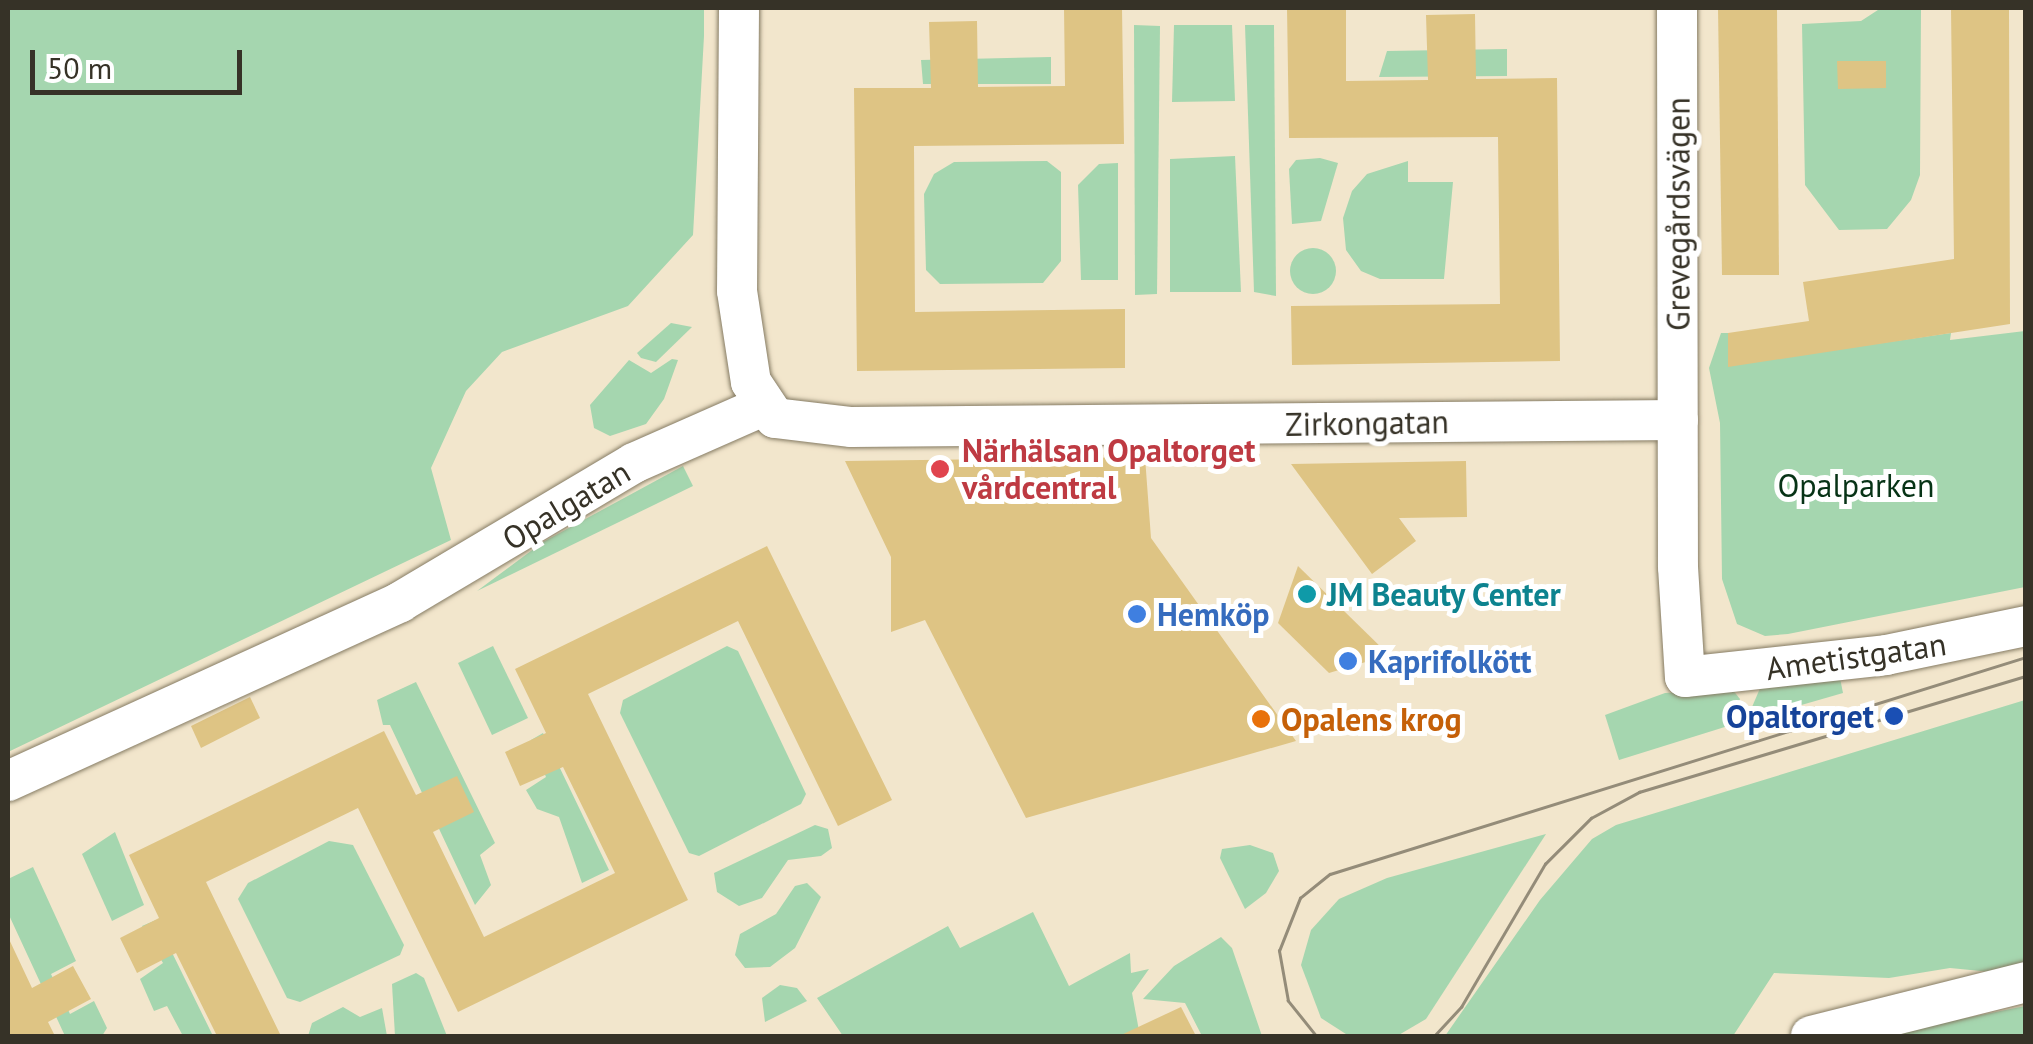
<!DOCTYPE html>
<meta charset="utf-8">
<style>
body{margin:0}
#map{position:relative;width:2033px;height:1044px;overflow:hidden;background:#f2e6cc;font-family:"PT Sans",sans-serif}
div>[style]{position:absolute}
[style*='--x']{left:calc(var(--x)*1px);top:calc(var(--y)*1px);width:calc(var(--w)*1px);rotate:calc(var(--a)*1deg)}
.green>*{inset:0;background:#a5d6af}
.round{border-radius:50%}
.building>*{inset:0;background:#dec484}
.roads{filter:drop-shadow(0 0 2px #857b63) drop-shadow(0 0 2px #857b63)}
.minor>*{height:40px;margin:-20px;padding:0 20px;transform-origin:20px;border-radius:20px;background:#fff}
.tram>*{height:2.5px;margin:-1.25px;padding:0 1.25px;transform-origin:1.25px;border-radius:1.25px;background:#948c79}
.dots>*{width:28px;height:28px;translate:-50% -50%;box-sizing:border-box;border:5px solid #fff;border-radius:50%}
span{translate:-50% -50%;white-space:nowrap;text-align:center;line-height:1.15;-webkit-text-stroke:10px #fff;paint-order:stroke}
.street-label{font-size:32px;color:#363227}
.health-label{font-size:32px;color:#be3a42;font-weight:700}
.left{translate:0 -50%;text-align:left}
.park-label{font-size:32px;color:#073316}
.culture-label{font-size:32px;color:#0d838f;font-weight:700}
.shop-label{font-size:32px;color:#366cbe;font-weight:700}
.transit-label{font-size:32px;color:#164399;font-weight:700}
.right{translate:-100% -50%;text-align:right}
.food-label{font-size:32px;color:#c56008;font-weight:700}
.frame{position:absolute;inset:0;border:10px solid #363227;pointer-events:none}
.scale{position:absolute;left:30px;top:50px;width:212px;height:45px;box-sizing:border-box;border:5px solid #363227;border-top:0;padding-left:12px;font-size:30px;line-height:35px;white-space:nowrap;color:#363227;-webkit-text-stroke:8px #fff;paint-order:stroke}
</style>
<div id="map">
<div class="green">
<div style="clip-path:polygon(8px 8px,704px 8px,704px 36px,693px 235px,628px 306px,502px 352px,466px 391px,431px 468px,451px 540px,8px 752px)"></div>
<div style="clip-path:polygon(1881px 8px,1921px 8px,1920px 175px,1911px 200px,1887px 229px,1839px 230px,1805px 185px,1802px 24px,1861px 21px)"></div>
<div style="clip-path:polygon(1134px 25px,1160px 26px,1157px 294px,1135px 295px)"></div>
<div style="clip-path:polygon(1174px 25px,1232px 25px,1235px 101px,1172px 102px)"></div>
<div style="clip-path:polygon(1245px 25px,1274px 25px,1276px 296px,1254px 292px)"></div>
<div style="clip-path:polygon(1507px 49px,1507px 76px,1379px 77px,1387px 51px)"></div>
<div style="clip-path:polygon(1051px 57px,1051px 84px,923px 84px,921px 60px)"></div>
<div style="clip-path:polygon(1235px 156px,1241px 292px,1170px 292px,1170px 159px)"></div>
<div style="clip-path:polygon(1320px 158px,1338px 163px,1321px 221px,1292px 224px,1289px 169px,1296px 160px)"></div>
<div style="clip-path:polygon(1047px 161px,1061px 172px,1061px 261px,1043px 283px,940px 284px,926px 270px,924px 194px,934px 174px,954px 162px)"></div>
<div style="clip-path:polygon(1408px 161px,1408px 182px,1453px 182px,1444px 279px,1380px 279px,1361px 271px,1346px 250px,1343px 218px,1352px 191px,1367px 174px)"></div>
<div style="clip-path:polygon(1118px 163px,1118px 280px,1081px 280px,1078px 185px,1099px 164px)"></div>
<div class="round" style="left:1290px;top:248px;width:46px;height:46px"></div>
<div style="clip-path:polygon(671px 323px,692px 327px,656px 362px,641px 358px,637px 353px)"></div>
<div style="clip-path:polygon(2025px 331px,2025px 587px,1788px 634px,1765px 636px,1737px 624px,1722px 579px,1720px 423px,1709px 368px,1721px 333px,1728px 333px,1728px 365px,1951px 333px,1950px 340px)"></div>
<div style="clip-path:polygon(672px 359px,678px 360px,664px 399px,646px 424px,610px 436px,594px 428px,590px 405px,629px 360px,651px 373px)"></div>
<div style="clip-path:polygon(683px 466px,693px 486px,477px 591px,543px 542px)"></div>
<div style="clip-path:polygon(493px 646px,528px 718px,492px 735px,458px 663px)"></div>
<div style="clip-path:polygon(727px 646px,738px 651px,806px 794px,801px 804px,699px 856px,689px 853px,620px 713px,623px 700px)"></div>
<div style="clip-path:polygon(1840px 678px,1843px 693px,1746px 721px,1761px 686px)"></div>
<div style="clip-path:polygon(416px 682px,495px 843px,480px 855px,491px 885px,475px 905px,390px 725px,383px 725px,377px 700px)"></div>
<div style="clip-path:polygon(1732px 689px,1740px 699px,1728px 726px,1619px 760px,1605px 715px,1665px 693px)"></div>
<div style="clip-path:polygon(2025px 700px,2025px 963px,1991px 972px,1950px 968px,1889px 978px,1774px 973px,1733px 1036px,1445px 1036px,1540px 900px,1592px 839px,1616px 825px)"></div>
<div style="clip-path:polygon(543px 733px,609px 870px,582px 883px,559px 817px,537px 809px,526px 790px,546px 777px,531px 740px)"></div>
<div style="clip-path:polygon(815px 825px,828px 829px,832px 848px,821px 856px,788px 860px,762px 898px,739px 906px,717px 892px,714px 873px)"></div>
<div style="clip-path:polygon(115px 832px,144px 905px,112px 921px,82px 854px)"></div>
<div style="clip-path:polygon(1546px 834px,1426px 1019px,1397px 1036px,1349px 1036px,1321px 1018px,1301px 965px,1311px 930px,1339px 899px,1387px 878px)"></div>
<div style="clip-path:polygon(329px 841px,353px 845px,404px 945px,400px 955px,300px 1002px,287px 998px,238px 899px,248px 883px)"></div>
<div style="clip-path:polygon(1250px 845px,1273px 853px,1279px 871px,1266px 893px,1245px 909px,1220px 858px,1222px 849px)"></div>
<div style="clip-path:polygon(33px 867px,76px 961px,51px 974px,70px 1014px,94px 1001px,107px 1028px,102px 1036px,65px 1036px,8px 913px,8px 879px)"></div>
<div style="clip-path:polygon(807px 883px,821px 897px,795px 948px,770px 967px,745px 968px,735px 955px,740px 934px,776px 914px,795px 886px)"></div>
<div style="clip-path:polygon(1033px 912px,1069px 986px,1130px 953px,1131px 973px,1149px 969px,1132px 993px,1140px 1036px,843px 1036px,817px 998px,948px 926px,960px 948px)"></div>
<div style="clip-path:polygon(156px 920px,213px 1036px,183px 1036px,167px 1006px,154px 1011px,140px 979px,163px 963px,142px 926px)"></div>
<div style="clip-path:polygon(1221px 937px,1232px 948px,1262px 1036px,1202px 1036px,1185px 1003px,1143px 999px,1174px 966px)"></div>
<div style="clip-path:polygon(416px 973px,424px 978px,447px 1036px,395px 1036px,392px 984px)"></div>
<div style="clip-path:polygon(780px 985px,797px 988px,807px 1001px,765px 1022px,762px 998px)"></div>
<div style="clip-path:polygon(2025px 1006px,2025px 1036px,1877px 1036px)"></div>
<div style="clip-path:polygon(343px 1007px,360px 1017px,382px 1008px,387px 1036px,308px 1036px,312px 1023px)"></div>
</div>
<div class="building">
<div style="clip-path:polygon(1064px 8px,1122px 8px,1124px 144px,914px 146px,915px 312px,1125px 309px,1125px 368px,857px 371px,854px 88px,931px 88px,929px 22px,977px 21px,978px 87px,1065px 86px)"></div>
<div style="clip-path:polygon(1287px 8px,1346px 8px,1346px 81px,1428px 80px,1426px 15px,1475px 14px,1476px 79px,1557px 78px,1560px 361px,1292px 365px,1291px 306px,1500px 304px,1498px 137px,1289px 138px)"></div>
<div style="clip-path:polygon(1718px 8px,1777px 8px,1779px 275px,1722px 275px)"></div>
<div style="clip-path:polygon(1951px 8px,2009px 8px,2010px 324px,1728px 367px,1728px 333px,1809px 321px,1803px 282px,1954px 259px)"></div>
<div style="clip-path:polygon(1837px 61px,1886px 61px,1886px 88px,1838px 89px)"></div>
<div style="clip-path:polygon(1145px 457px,1151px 538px,1296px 741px,1026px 818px,925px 620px,891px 632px,891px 557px,845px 461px)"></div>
<div style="clip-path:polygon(1466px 461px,1467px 517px,1399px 518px,1416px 541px,1372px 574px,1291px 464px)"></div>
<div style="clip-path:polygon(767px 546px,892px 800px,838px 826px,738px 621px,588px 694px,688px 900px,458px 1012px,358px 808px,206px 882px,281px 1036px,217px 1036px,176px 953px,137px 973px,120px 938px,159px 918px,129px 855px,384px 731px,416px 795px,457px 776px,474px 812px,433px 832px,484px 937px,615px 873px,563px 767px,520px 786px,505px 752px,546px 733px,515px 669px)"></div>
<div style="clip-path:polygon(1298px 566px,1389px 655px,1329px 673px,1278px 623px)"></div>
<div style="clip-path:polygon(250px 697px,260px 718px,201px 748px,191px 726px)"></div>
<div style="clip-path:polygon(8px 937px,32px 988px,73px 966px,91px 999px,48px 1022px,55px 1036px,8px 1036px)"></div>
<div style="clip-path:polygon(1181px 1007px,1196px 1036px,1119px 1036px)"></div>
</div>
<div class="roads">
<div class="minor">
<div style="--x:739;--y:8;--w:283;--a:90.4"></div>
<div style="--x:737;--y:291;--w:92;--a:81.3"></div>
<div style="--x:751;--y:382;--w:43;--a:56.3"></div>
<div style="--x:775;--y:418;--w:77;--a:6.8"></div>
<div style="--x:851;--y:427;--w:827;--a:-0.48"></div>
<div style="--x:1677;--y:8;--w:559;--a:89.9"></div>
<div style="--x:1678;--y:567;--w:110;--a:86.4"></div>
<div style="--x:1685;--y:677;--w:202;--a:-6.2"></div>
<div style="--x:1886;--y:655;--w:143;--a:-11.7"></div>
<div style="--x:8;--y:781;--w:431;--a:-24.5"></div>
<div style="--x:400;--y:602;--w:272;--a:-30.7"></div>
<div style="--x:634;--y:463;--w:141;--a:-23.8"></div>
<div style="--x:1811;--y:1036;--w:222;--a:-14.1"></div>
</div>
</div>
<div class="tram">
<div style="--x:1316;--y:1036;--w:45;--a:-128.7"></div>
<div style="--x:1288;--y:1001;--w:51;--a:-100.2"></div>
<div style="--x:1279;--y:951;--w:57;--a:-68.4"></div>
<div style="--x:1300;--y:898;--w:38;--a:-39"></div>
<div style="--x:1330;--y:874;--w:729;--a:-17.32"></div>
<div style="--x:1434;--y:1036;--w:40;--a:-47"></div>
<div style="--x:1461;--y:1007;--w:166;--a:-59.6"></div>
<div style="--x:1545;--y:864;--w:65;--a:-45"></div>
<div style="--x:1591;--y:818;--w:55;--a:-28.4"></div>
<div style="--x:1639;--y:792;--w:404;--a:-16.7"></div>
</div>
<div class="dots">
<div style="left:940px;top:469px;background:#e0444e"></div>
<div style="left:1307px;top:594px;background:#0f9aa8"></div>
<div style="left:1137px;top:614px;background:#3f7fe0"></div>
<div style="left:1348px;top:661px;background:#3f7fe0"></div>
<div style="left:1894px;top:716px;background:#1a4fb4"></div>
<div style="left:1261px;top:719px;background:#e8710a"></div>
</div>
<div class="street-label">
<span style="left:1678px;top:214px;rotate:-90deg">Grevegårdsvägen</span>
<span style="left:1367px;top:423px;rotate:-1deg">Zirkongatan</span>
<span style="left:566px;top:505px;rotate:-31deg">Opalgatan</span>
<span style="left:1856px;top:656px;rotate:-8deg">Ametistgatan</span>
</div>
<div class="health-label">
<span class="left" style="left:962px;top:469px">Närhälsan Opaltorget<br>vårdcentral</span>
</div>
<div class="park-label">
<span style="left:1856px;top:485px">Opalparken</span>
</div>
<div class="culture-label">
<span class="left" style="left:1327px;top:594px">JM Beauty Center</span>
</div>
<div class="shop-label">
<span class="left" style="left:1157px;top:614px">Hemköp</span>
<span class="left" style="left:1368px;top:661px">Kaprifolkött</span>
</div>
<div class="transit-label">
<span class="right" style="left:1874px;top:716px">Opaltorget</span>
</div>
<div class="food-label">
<span class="left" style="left:1281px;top:719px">Opalens krog</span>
</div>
<div class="frame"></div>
<div class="scale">50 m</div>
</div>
